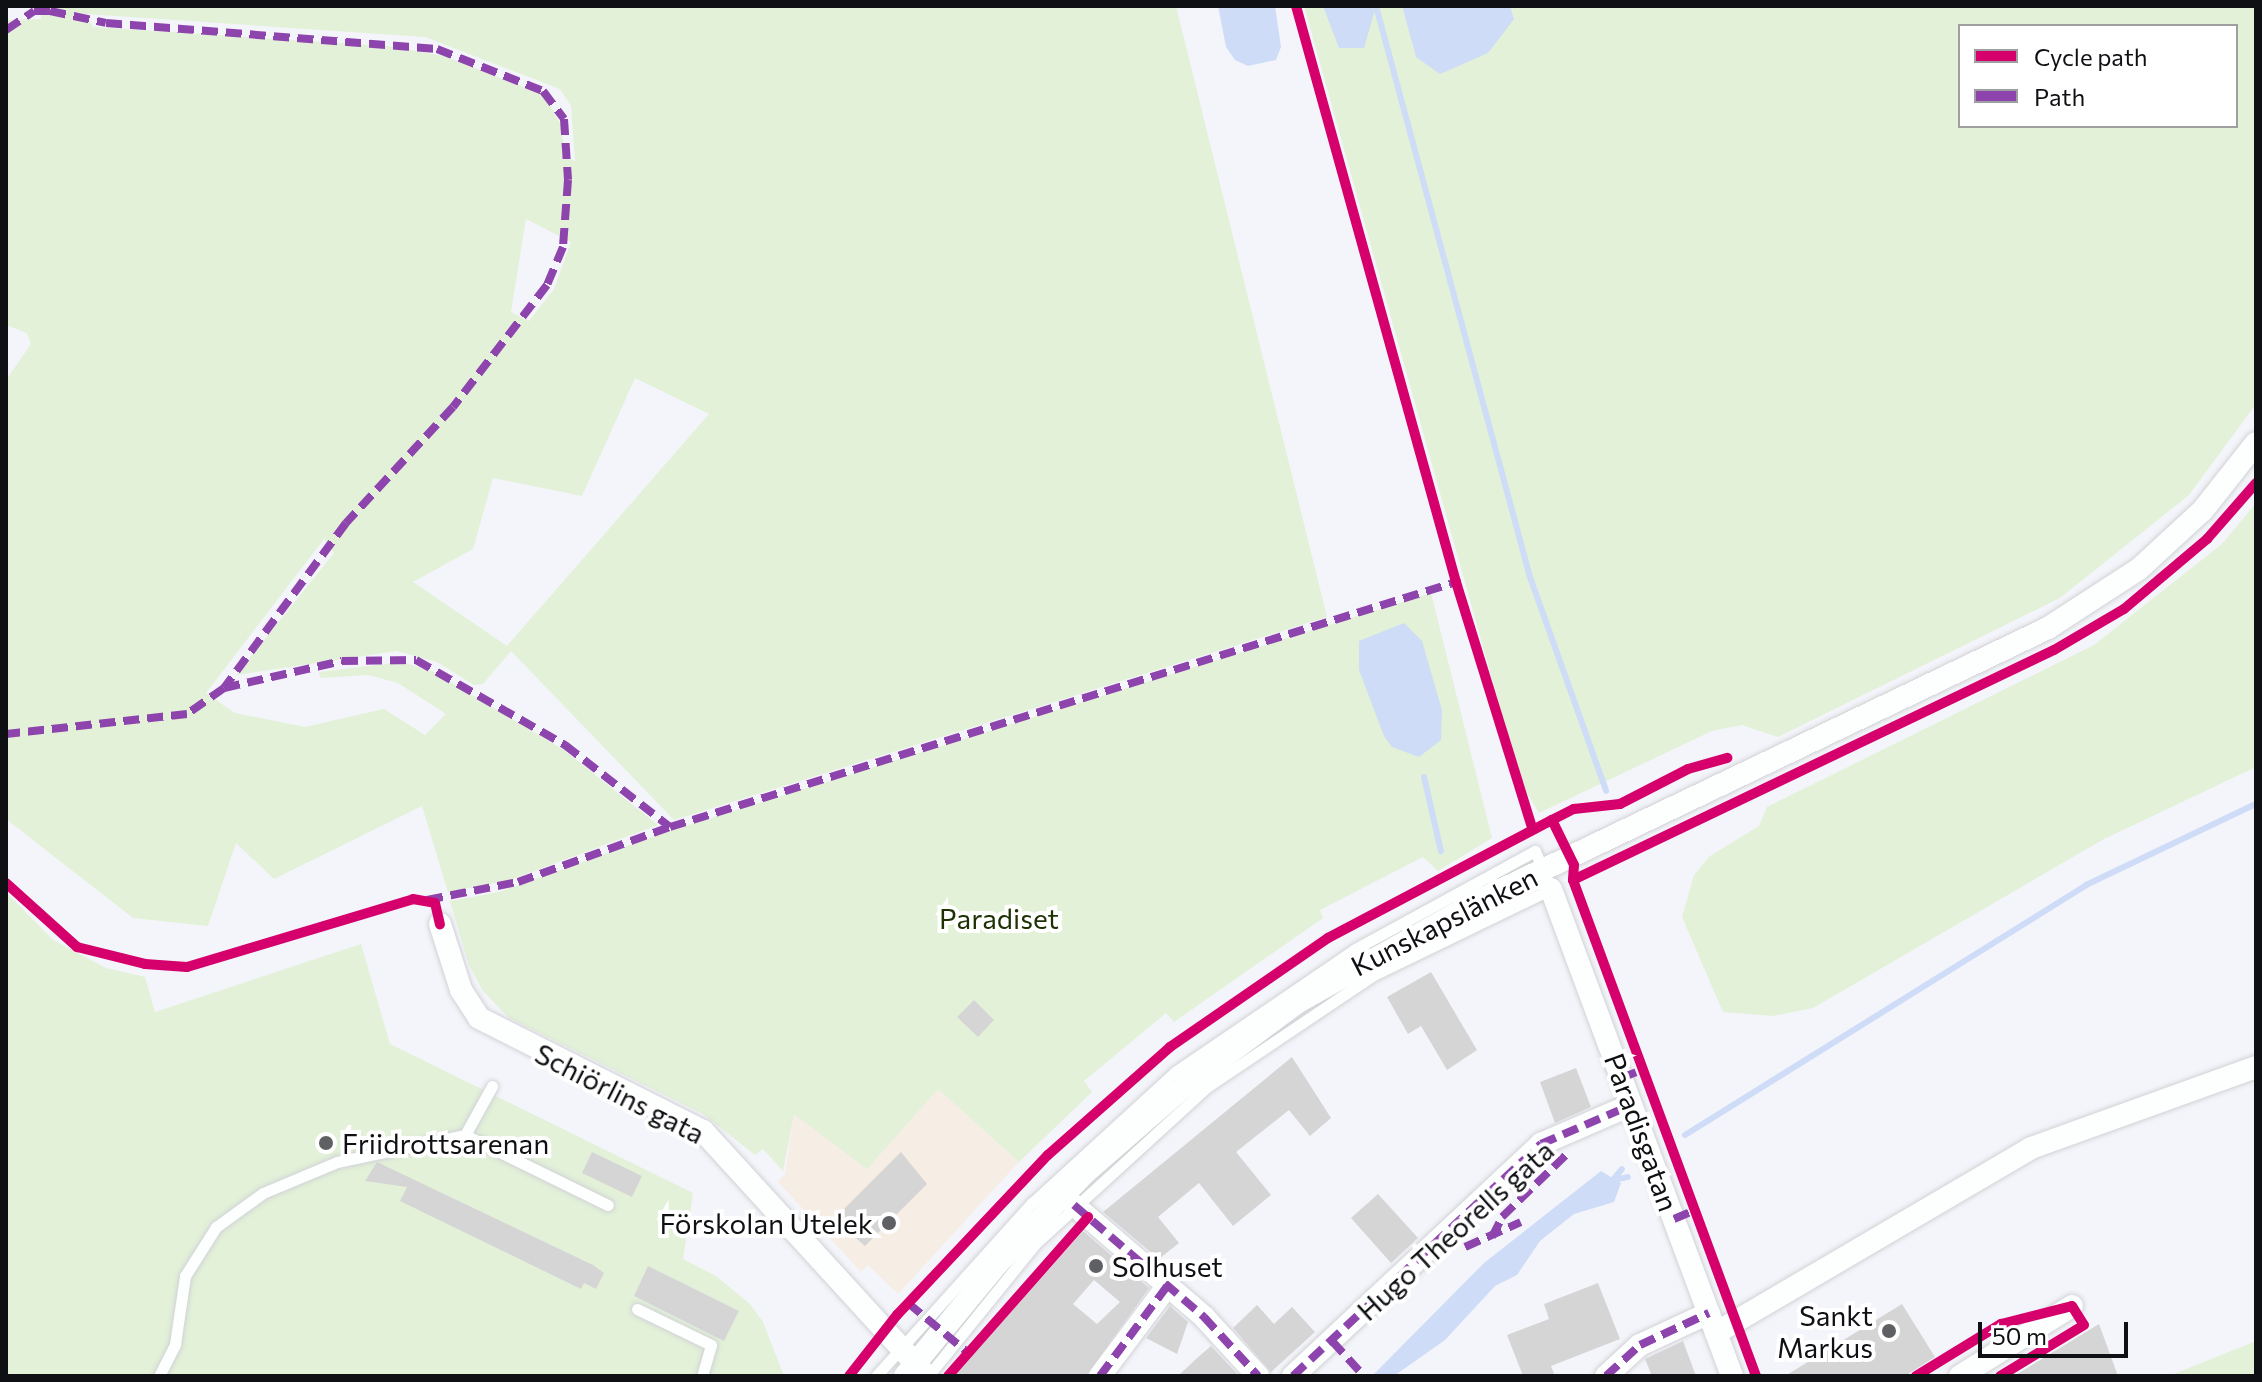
<!DOCTYPE html>
<meta charset="utf-8">
<style>
body{margin:0}
#map{position:relative;width:2262px;height:1382px;overflow:hidden;background:#f4f5fa;font-family:Commissioner,sans-serif}
div>[style]{position:absolute}
[style*='--x']{left:calc(var(--x)*1px);top:calc(var(--y)*1px);width:calc(var(--w)*1px);rotate:calc(var(--a)*1deg)}
.education>*{inset:0;background:#f6ede5}
.green>*{inset:0;background:#e2f1d8}
.water>*{inset:0;background:#cedcf7}
.stream>*{height:6px;margin:-3px;padding:0 3px;transform-origin:3px;border-radius:3px;background:#cedcf7}
.building>*{inset:0;background:#d6d5d6}
.roads{filter:drop-shadow(0 0 2px #d1d2d6) drop-shadow(0 0 2px #d1d2d6)}
.lane>*{height:11px;margin:-5.5px;padding:0 5.5px;transform-origin:5.5px;border-radius:5.5px;background:#fdfefe}
.street>*{height:22px;margin:-11px;padding:0 11px;transform-origin:11px;border-radius:11px;background:#fdfefe}
.quiet>*{height:8px;margin-top:-4px;transform-origin:0;background:repeating-linear-gradient(90deg,#8e44ad 0 16px,transparent 0 24px)}
.cycleway>*{height:10px;margin:-5px;padding:0 5px;transform-origin:5px;border-radius:5px;background:#d6006c}
.dots>*{width:22px;height:22px;translate:-50% -50%;box-sizing:border-box;border:4px solid #fff;border-radius:50%}
span{translate:-50% -50%;white-space:nowrap;text-align:center;line-height:1.15;-webkit-text-stroke:8px #fff;paint-order:stroke}
.park-label{font-size:28px;color:#1d3104}
.street-label{font-size:28px;color:#0f1013}
.poi-label{font-size:28px;color:#0f1013}
.left{translate:0 -50%;text-align:left}
.right{translate:-100% -50%;text-align:right}
.frame{position:absolute;inset:0;border:8px solid #0f1013;pointer-events:none}
.legend{position:absolute;left:1958px;top:24px;width:280px;height:104px;box-sizing:border-box;background:#fff;border:2px solid #9f9fa1;margin:0;padding:10px 14px;list-style:none;font-size:24px;color:#0f1013}
.legend li{display:flex;align-items:center;gap:16px;height:40px}
.legend b{width:40px;border:2px solid #9f9fa1}
.scale{position:absolute;left:1978px;top:1322px;width:150px;height:36px;box-sizing:border-box;border:4px solid #0f1013;border-top:0;padding-left:10px;font-size:24px;line-height:28px;white-space:nowrap;color:#0f1013;-webkit-text-stroke:6px #fff;paint-order:stroke}
</style>
<div id="map">
<div class="education">
<div style="clip-path:polygon(938px 1089px,1019px 1162px,898px 1294px,868px 1265px,861px 1272px,778px 1182px,785px 1174px,794px 1113px)"></div>
</div>
<div class="green">
<div style="clip-path:polygon(evenodd,42px 6px,1176px 6px,1327px 617px,674px 820px,511px 651px,483px 684px,474px 685px,437px 662px,397px 651px,236px 675px,334px 553px,324px 539px,206px 693px,235px 713px,305px 727px,384px 709px,425px 735px,446px 714px,398px 683px,368px 675px,320px 678px,319px 672px,402px 662px,432px 671px,564px 750px,658px 825px,510px 880px,448px 892px,422px 806px,274px 879px,236px 843px,208px 926px,133px 918px,6px 819px,6px 380px,31px 344px,27px 333px,6px 325px,6px 20px,41px 19px,42px 6px,86px 14px,425px 37px,560px 89px,571px 106px,575px 161px,565px 158px,561px 125px,544px 95px,444px 56px,387px 46px,93px 27px,86px 14px,42px 6px,526px 219px,571px 242px,554px 289px,529px 321px,511px 312px,526px 219px,42px 6px,635px 378px,709px 414px,507px 646px,413px 582px,473px 549px,493px 478px,582px 496px,635px 378px)"></div>
<div style="clip-path:polygon(evenodd,1304px 6px,1402px 6px,1416px 57px,1514px 19px,1510px 6px,2256px 6px,2256px 404px,2189px 495px,2060px 598px,1778px 737px,1742px 725px,1712px 731px,1539px 813px,1521px 783px,1304px 6px,1960px 26px,2236px 26px,2236px 126px,1960px 126px,1960px 26px)"></div>
<div style="clip-path:polygon(2256px 503px,2256px 767px,2104px 839px,1813px 1008px,1773px 1016px,1723px 1012px,1682px 917px,1694px 875px,1710px 856px,1759px 826px,1767px 807px,2094px 645px,2222px 544px)"></div>
<div style="clip-path:polygon(1431px 593px,1492px 838px,1438px 871px,1423px 857px,1320px 910px,1323px 918px,1174px 1022px,1166px 1013px,1084px 1081px,1092px 1092px,1019px 1162px,938px 1089px,867px 1169px,794px 1114px,783px 1171px,763px 1149px,755px 1155px,703px 1114px,509px 1018px,483px 991px,469px 965px,450px 901px,499px 892px,666px 832px)"></div>
<div style="clip-path:polygon(6px 892px,53px 940px,106px 968px,145px 977px,155px 1012px,361px 944px,390px 1044px,693px 1193px,683px 1259px,716px 1276px,750px 1304px,763px 1322px,784px 1376px,6px 1376px)"></div>
<div style="clip-path:polygon(2256px 1341px,2256px 1376px,2169px 1376px)"></div>
</div>
<div class="water">
<div style="clip-path:polygon(1218px 6px,1275px 6px,1281px 47px,1276px 60px,1248px 66px,1235px 60px,1226px 47px)"></div>
<div style="clip-path:polygon(1323px 6px,1376px 6px,1364px 48px,1339px 48px)"></div>
<div style="clip-path:polygon(1402px 6px,1510px 6px,1514px 19px,1488px 53px,1440px 74px,1416px 57px)"></div>
<div style="clip-path:polygon(1404px 623px,1422px 641px,1442px 710px,1441px 740px,1419px 757px,1392px 747px,1384px 736px,1359px 670px,1359px 641px)"></div>
<div style="clip-path:polygon(1601px 1171px,1621px 1183px,1614px 1202px,1574px 1214px,1540px 1241px,1517px 1275px,1495px 1286px,1445px 1340px,1394px 1376px,1372px 1376px,1484px 1263px)"></div>
</div>
<div class="stream">
<div style="--x:1376;--y:6;--w:591;--a:74.91"></div>
<div style="--x:1530;--y:577;--w:227;--a:70.4"></div>
<div style="--x:1424;--y:777;--w:76;--a:77.1"></div>
<div style="--x:1685;--y:1135;--w:473;--a:-31.9"></div>
<div style="--x:2086;--y:885;--w:188;--a:-25.5"></div>
<div style="--x:1613;--y:1180;--w:14;--a:-51"></div>
<div style="--x:1613;--y:1180;--w:15;--a:-11"></div>
</div>
<div class="building">
<div style="clip-path:polygon(1431px 972px,1477px 1050px,1447px 1070px,1421px 1026px,1408px 1034px,1387px 997px)"></div>
<div style="clip-path:polygon(974px 1000px,994px 1020px,978px 1037px,957px 1017px)"></div>
<div style="clip-path:polygon(1292px 1057px,1331px 1118px,1310px 1136px,1289px 1110px,1236px 1152px,1271px 1195px,1233px 1226px,1199px 1183px,1158px 1217px,1179px 1243px,1159px 1259px,1103px 1212px)"></div>
<div style="clip-path:polygon(1576px 1068px,1591px 1107px,1555px 1123px,1540px 1082px)"></div>
<div style="clip-path:polygon(592px 1152px,642px 1176px,632px 1197px,582px 1173px)"></div>
<div style="clip-path:polygon(901px 1152px,927px 1184px,865px 1246px,834px 1219px)"></div>
<div style="clip-path:polygon(377px 1162px,593px 1265px,604px 1273px,596px 1289px,584px 1283px,581px 1289px,400px 1201px,407px 1187px,365px 1181px)"></div>
<div style="clip-path:polygon(1378px 1194px,1418px 1238px,1391px 1263px,1351px 1218px)"></div>
<div style="clip-path:polygon(evenodd,1083px 1231px,1149px 1288px,1086px 1376px,954px 1376px,1083px 1231px,1094px 1280px,1120px 1302px,1097px 1324px,1073px 1304px,1094px 1280px)"></div>
<div style="clip-path:polygon(648px 1266px,739px 1311px,724px 1341px,634px 1296px)"></div>
<div style="clip-path:polygon(1598px 1283px,1620px 1339px,1551px 1366px,1555px 1376px,1523px 1376px,1507px 1335px,1549px 1319px,1544px 1304px)"></div>
<div style="clip-path:polygon(1902px 1304px,1935px 1357px,1905px 1376px,1785px 1376px)"></div>
<div style="clip-path:polygon(1257px 1305px,1274px 1324px,1292px 1307px,1315px 1332px,1271px 1372px,1233px 1328px)"></div>
<div style="clip-path:polygon(1170px 1306px,1188px 1322px,1177px 1354px,1146px 1338px)"></div>
<div style="clip-path:polygon(2099px 1324px,2118px 1376px,2014px 1376px)"></div>
<div style="clip-path:polygon(1683px 1341px,1696px 1376px,1652px 1376px,1645px 1359px)"></div>
<div style="clip-path:polygon(1211px 1346px,1239px 1376px,1178px 1376px,1197px 1358px)"></div>
</div>
<div class="roads">
<div class="lane">
<div style="--x:465;--y:1135;--w:56;--a:-61.1"></div>
<div style="--x:637;--y:1309;--w:82;--a:25.9"></div>
<div style="--x:711;--y:1345;--w:32;--a:106"></div>
<div style="--x:159;--y:1376;--w:36;--a:-63"></div>
<div style="--x:175;--y:1344;--w:69;--a:-81.6"></div>
<div style="--x:185;--y:1276;--w:58;--a:-57.7"></div>
<div style="--x:216;--y:1227;--w:58;--a:-35.9"></div>
<div style="--x:263;--y:1193;--w:80;--a:-22.7"></div>
<div style="--x:337;--y:1162;--w:131;--a:-11.9"></div>
<div style="--x:465;--y:1135;--w:159;--a:26.1"></div>
<div style="--x:876;--y:1376;--w:233;--a:-48"></div>
<div style="--x:1032;--y:1203;--w:194;--a:-42.5"></div>
<div style="--x:1175;--y:1072;--w:218;--a:-34.3"></div>
<div style="--x:1355;--y:949;--w:205;--a:-28.6"></div>
<div style="--x:1535;--y:851;--w:41;--a:67.2"></div>
<div style="--x:1551;--y:889;--w:199;--a:154.1"></div>
<div style="--x:1372;--y:976;--w:197;--a:146.1"></div>
<div style="--x:1208;--y:1086;--w:234;--a:137.6"></div>
<div style="--x:1035;--y:1244;--w:170;--a:129"></div>
</div>
<div class="street">
<div style="--x:1551;--y:889;--w:520;--a:69.61"></div>
<div style="--x:440;--y:924;--w:69;--a:72.3"></div>
<div style="--x:461;--y:990;--w:33;--a:57"></div>
<div style="--x:479;--y:1018;--w:251;--a:26.8"></div>
<div style="--x:703;--y:1131;--w:332;--a:47.6"></div>
<div style="--x:1074;--y:1205;--w:172;--a:40.7"></div>
<div style="--x:1204;--y:1317;--w:80;--a:47.5"></div>
<div style="--x:1716;--y:1333;--w:365;--a:-30.4"></div>
<div style="--x:2031;--y:1148;--w:239;--a:-19.8"></div>
<div style="--x:905;--y:1376;--w:146;--a:-50.5"></div>
<div style="--x:998;--y:1263;--w:127;--a:-46"></div>
<div style="--x:1086;--y:1172;--w:133;--a:-41"></div>
<div style="--x:1186;--y:1085;--w:139;--a:-36.5"></div>
<div style="--x:1298;--y:1002;--w:213;--a:-29.2"></div>
<div style="--x:1484;--y:898;--w:625;--a:-25.58"></div>
<div style="--x:2048;--y:628;--w:108;--a:-33"></div>
<div style="--x:2139;--y:569;--w:87;--a:-42.7"></div>
<div style="--x:2203;--y:510;--w:85;--a:-51.7"></div>
<div style="--x:1100;--y:1376;--w:114;--a:-53.2"></div>
<div style="--x:1293;--y:1376;--w:340;--a:-43.1"></div>
<div style="--x:1541;--y:1144;--w:98;--a:-23.4"></div>
<div style="--x:1606;--y:1376;--w:46;--a:-42.4"></div>
<div style="--x:1640;--y:1345;--w:76;--a:-24.9"></div>
<div style="--x:1960;--y:1376;--w:132;--a:-32"></div>
</div>
</div>
<div class="quiet">
<div style="--x:6;--y:30;--w:34;--a:-34"></div>
<div style="--x:34;--y:11;--w:16;--a:0"></div>
<div style="--x:50;--y:11;--w:57;--a:12.1"></div>
<div style="--x:106;--y:23;--w:332;--a:4.5"></div>
<div style="--x:437;--y:49;--w:114;--a:21.6"></div>
<div style="--x:543;--y:91;--w:35;--a:53"></div>
<div style="--x:564;--y:119;--w:61;--a:86.2"></div>
<div style="--x:568;--y:180;--w:67;--a:94.3"></div>
<div style="--x:563;--y:247;--w:41;--a:112.8"></div>
<div style="--x:547;--y:285;--w:154;--a:127.6"></div>
<div style="--x:453;--y:407;--w:158;--a:132.7"></div>
<div style="--x:346;--y:523;--w:205;--a:126.5"></div>
<div style="--x:224;--y:688;--w:45;--a:144.9"></div>
<div style="--x:187;--y:714;--w:182;--a:173.7"></div>
<div style="--x:224;--y:688;--w:121;--a:-12.9"></div>
<div style="--x:342;--y:661;--w:74;--a:-0.8"></div>
<div style="--x:416;--y:660;--w:172;--a:29.7"></div>
<div style="--x:565;--y:745;--w:133;--a:38"></div>
<div style="--x:670;--y:827;--w:823;--a:-17.31"></div>
<div style="--x:427;--y:900;--w:93;--a:-11.2"></div>
<div style="--x:518;--y:882;--w:162;--a:-19.9"></div>
<div style="--x:1621;--y:1078;--w:22;--a:-21"></div>
<div style="--x:1074;--y:1205;--w:172;--a:40.7"></div>
<div style="--x:1204;--y:1317;--w:80;--a:47.5"></div>
<div style="--x:1674;--y:1219;--w:23;--a:-23"></div>
<div style="--x:1492;--y:1237;--w:22;--a:-63"></div>
<div style="--x:1502;--y:1217;--w:91;--a:-44.1"></div>
<div style="--x:1465;--y:1247;--w:61;--a:-24.1"></div>
<div style="--x:908;--y:1303;--w:77;--a:39.7"></div>
<div style="--x:1332;--y:1341;--w:47;--a:47.6"></div>
<div style="--x:1100;--y:1376;--w:114;--a:-53.2"></div>
<div style="--x:1293;--y:1376;--w:340;--a:-43.1"></div>
<div style="--x:1541;--y:1144;--w:98;--a:-23.4"></div>
<div style="--x:1606;--y:1376;--w:46;--a:-42.4"></div>
<div style="--x:1640;--y:1345;--w:76;--a:-24.9"></div>
</div>
<div class="cycleway">
<div style="--x:1296;--y:6;--w:598;--a:74.48"></div>
<div style="--x:1456;--y:582;--w:257;--a:72.8"></div>
<div style="--x:1552;--y:820;--w:25;--a:-27"></div>
<div style="--x:1574;--y:809;--w:46;--a:-6.2"></div>
<div style="--x:1620;--y:804;--w:76;--a:-27.2"></div>
<div style="--x:1688;--y:769;--w:41;--a:-15.8"></div>
<div style="--x:1573;--y:880;--w:533;--a:-25.56"></div>
<div style="--x:2054;--y:650;--w:81;--a:-30.4"></div>
<div style="--x:2124;--y:609;--w:109;--a:-40.1"></div>
<div style="--x:2207;--y:539;--w:74;--a:-48.8"></div>
<div style="--x:6;--y:883;--w:96;--a:42"></div>
<div style="--x:77;--y:947;--w:70;--a:14"></div>
<div style="--x:145;--y:964;--w:42;--a:4.1"></div>
<div style="--x:187;--y:967;--w:236;--a:-16.7"></div>
<div style="--x:413;--y:899;--w:22;--a:10"></div>
<div style="--x:435;--y:903;--w:22;--a:77"></div>
<div style="--x:849;--y:1376;--w:78;--a:-51.8"></div>
<div style="--x:897;--y:1315;--w:220;--a:-46.7"></div>
<div style="--x:1048;--y:1155;--w:163;--a:-41.5"></div>
<div style="--x:1170;--y:1047;--w:192;--a:-34.6"></div>
<div style="--x:1328;--y:938;--w:253;--a:-27.8"></div>
<div style="--x:1552;--y:820;--w:50;--a:63.9"></div>
<div style="--x:1574;--y:865;--w:15;--a:94"></div>
<div style="--x:1573;--y:880;--w:529;--a:69.75"></div>
<div style="--x:948;--y:1376;--w:212;--a:-48.6"></div>
<div style="--x:1916;--y:1376;--w:100;--a:-31.5"></div>
<div style="--x:2001;--y:1324;--w:73;--a:-14.2"></div>
<div style="--x:2072;--y:1306;--w:22;--a:58"></div>
<div style="--x:2084;--y:1325;--w:98;--a:148.7"></div>
</div>
<div class="dots">
<div style="left:326px;top:1143px;background:#5f6064"></div>
<div style="left:889px;top:1223px;background:#5f6064"></div>
<div style="left:1096px;top:1266px;background:#5f6064"></div>
<div style="left:1889px;top:1331px;background:#5f6064"></div>
</div>
<div class="park-label">
<span style="left:999px;top:918px">Paradiset</span>
</div>
<div class="street-label">
<span style="left:1444px;top:921px;rotate:-27deg">Kunskapslänken</span>
<span style="left:620px;top:1093px;rotate:27deg">Schiörlins gata</span>
<span style="left:1642px;top:1132px;rotate:70deg">Paradisgatan</span>
<span style="left:1455px;top:1230px;rotate:-42deg">Hugo Theorells gata</span>
</div>
<div class="poi-label">
<span class="left" style="left:342px;top:1143px">Friidrottsarenan</span>
<span class="right" style="left:873px;top:1223px">Förskolan Utelek</span>
<span class="left" style="left:1112px;top:1266px">Solhuset</span>
<span class="right" style="left:1873px;top:1331px">Sankt<br>Markus</span>
</div>
<div class="frame"></div>
<ul class="legend">
<li><b style="height:10px;background:#d6006c"></b>Cycle path</li>
<li><b style="height:10px;background:#8e44ad"></b>Path</li>
</ul>
<div class="scale">50 m</div>
</div>
